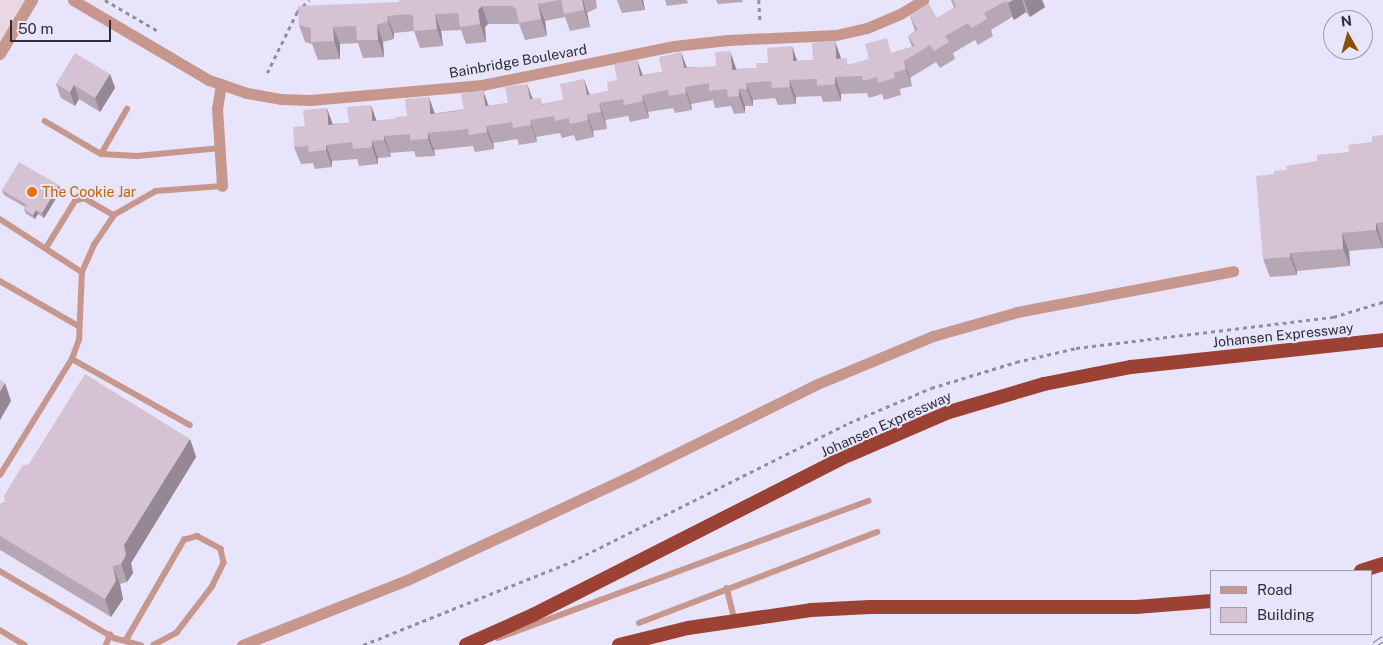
<!DOCTYPE html>
<style>
body{margin:0}
#map{position:relative;width:1383px;height:645px;overflow:hidden;background:#e7e4fb;font-family:"Public Sans",sans-serif}
div>[style]{position:absolute}
[style*='--x']{left:calc(var(--x)*1px);top:calc(var(--y)*1px);width:calc(var(--w)*1px);rotate:calc(var(--a)*1deg)}
.education>*{inset:0;background:#ebd6e4}
.path>*{height:2.5px;margin-top:-1.25px;transform-origin:0;background:repeating-linear-gradient(90deg,#908e9e 0 4px,transparent 0 8px)}
.service>*{height:5.5px;margin:-2.75px;padding:0 2.75px;transform-origin:2.75px;border-radius:2.75px;background:#c7978e}
.minor>*{height:11px;margin:-5.5px;padding:0 5.5px;transform-origin:5.5px;border-radius:5.5px;background:#c7978e}
.tertiary>*{height:12px;margin:-6px;padding:0 6px;transform-origin:6px;border-radius:6px;background:#c7978e}
.trunk>*{height:14px;margin:-7px;padding:0 7px;transform-origin:7px;border-radius:7px;background:#9c4234}
.rail>*{height:5.5px;margin-top:-2.75px;transform-origin:0;background:repeating-linear-gradient(90deg,#e7e4fb 0 11px,#7d7b8a 0 22px);box-sizing:border-box;border-block:1px solid #7d7b8a}
.wall>*{inset:0;background:#b7a7b5}
.shaded-wall>*{inset:0;background:#958894}
.building>*{inset:0;background:#d5c2d3}
.dots>*{width:14px;height:14px;translate:-50% -50%;box-sizing:border-box;border:2px solid #e7e4fb;border-radius:50%}
span{translate:-50% -50%;white-space:nowrap;text-align:center;line-height:1.15;-webkit-text-stroke:4px #e7e4fb;paint-order:stroke}
.street-label{font-size:14px;color:#2f2e37}
.food-label{font-size:14px;color:#c56008}
.left{translate:0 -50%;text-align:left}
.legend{position:absolute;left:1210px;top:570px;width:162px;height:65px;box-sizing:border-box;background:#e7e4fb;border:1px solid #9d9bad;margin:0;padding:6px 9px;list-style:none;font-size:15px;color:#2f2e37}
.legend li{display:flex;align-items:center;gap:10px;height:25px}
.legend b{width:25px;border:1px solid #9d9bad}
.north{position:absolute;left:1323px;top:10px;width:50px;height:50px;box-sizing:border-box;background:#e7e4fb;border:1px solid #9d9bad;border-radius:50%;rotate:353deg;font-size:14px;font-weight:700;line-height:20px;text-align:center;color:#2f2e37}
.north::after{content:'';display:block;margin:auto;width:18px;height:22px;background:#895006;clip-path:polygon(50% 0,100% 100%,50% 72%,0 100%)}
.scale{position:absolute;left:10px;top:20px;width:101px;height:22px;box-sizing:border-box;border:2px solid #2f2e37;border-top:0;padding-left:6px;font-size:15px;line-height:18px;white-space:nowrap;color:#2f2e37;-webkit-text-stroke:4px #e7e4fb;paint-order:stroke}
</style>
<div id="map">
<div class="education">
<div style="clip-path:polygon(0 0,32px 0,0 50px)"></div>
</div>
<div class="path">
<div style="--x:105;--y:0;--w:61;--a:30.3"></div>
<div style="--x:759;--y:0;--w:20;--a:87"></div>
<div style="--x:267;--y:73;--w:68;--a:-63.8"></div>
<div style="--x:297;--y:12;--w:17;--a:-45"></div>
<div style="--x:363;--y:645;--w:224;--a:-21.8"></div>
<div style="--x:571;--y:562;--w:311;--a:-26.6"></div>
<div style="--x:849;--y:423;--w:89;--a:-23.1"></div>
<div style="--x:931;--y:388;--w:89;--a:-17"></div>
<div style="--x:1016;--y:362;--w:62;--a:-13.1"></div>
<div style="--x:1076;--y:348;--w:259;--a:-6.9"></div>
<div style="--x:1333;--y:317;--w:52;--a:-16.7"></div>
</div>
<div class="service">
<div style="--x:45;--y:121;--w:65;--a:30.5"></div>
<div style="--x:101;--y:154;--w:36;--a:3"></div>
<div style="--x:137;--y:156;--w:84;--a:-5.4"></div>
<div style="--x:101;--y:154;--w:52;--a:-60"></div>
<div style="--x:0;--y:219;--w:98;--a:32.9"></div>
<div style="--x:46;--y:248;--w:55;--a:-58.3"></div>
<div style="--x:75;--y:201;--w:9;--a:-18"></div>
<div style="--x:84;--y:198;--w:34;--a:30"></div>
<div style="--x:0;--y:281;--w:91;--a:29.7"></div>
<div style="--x:72;--y:359;--w:135;--a:29.2"></div>
<div style="--x:0;--y:475;--w:137;--a:-58.2"></div>
<div style="--x:72;--y:359;--w:20;--a:-70"></div>
<div style="--x:79;--y:340;--w:68;--a:-87.5"></div>
<div style="--x:82;--y:272;--w:30;--a:-66"></div>
<div style="--x:94;--y:245;--w:36;--a:-56"></div>
<div style="--x:114;--y:215;--w:48;--a:-29.7"></div>
<div style="--x:156;--y:191;--w:66;--a:-4.3"></div>
<div style="--x:0;--y:571;--w:132;--a:30.4"></div>
<div style="--x:114;--y:638;--w:28;--a:15"></div>
<div style="--x:727;--y:588;--w:33;--a:76"></div>
<div style="--x:639;--y:623;--w:255;--a:-20.9"></div>
<div style="--x:0;--y:630;--w:29;--a:31"></div>
<div style="--x:498;--y:638;--w:395;--a:-20.3"></div>
<div style="--x:126;--y:640;--w:116;--a:-59.9"></div>
<div style="--x:184;--y:540;--w:14;--a:-17"></div>
<div style="--x:197;--y:536;--w:27;--a:28"></div>
<div style="--x:221;--y:549;--w:14;--a:78"></div>
<div style="--x:224;--y:563;--w:25;--a:116"></div>
<div style="--x:213;--y:586;--w:59;--a:127.5"></div>
<div style="--x:177;--y:633;--w:26;--a:152"></div>
<div style="--x:106;--y:645;--w:11;--a:-68"></div>
</div>
<div class="minor">
<div style="--x:73;--y:0;--w:158;--a:30.5"></div>
<div style="--x:209;--y:80;--w:40;--a:18.9"></div>
<div style="--x:247;--y:93;--w:35;--a:10"></div>
<div style="--x:281;--y:99;--w:29;--a:2"></div>
<div style="--x:310;--y:100;--w:173;--a:-5"></div>
<div style="--x:482;--y:85;--w:196;--a:-11.5"></div>
<div style="--x:674;--y:46;--w:54;--a:-6.3"></div>
<div style="--x:728;--y:40;--w:108;--a:-2.7"></div>
<div style="--x:836;--y:35;--w:32;--a:-13"></div>
<div style="--x:867;--y:28;--w:36;--a:-23"></div>
<div style="--x:900;--y:14;--w:27;--a:-31"></div>
<div style="--x:221;--y:84;--w:24;--a:99"></div>
<div style="--x:217;--y:108;--w:78;--a:86.3"></div>
<div style="--x:242;--y:645;--w:177;--a:-21.5"></div>
<div style="--x:407;--y:580;--w:245;--a:-24.9"></div>
<div style="--x:629;--y:477;--w:208;--a:-26.3"></div>
<div style="--x:815;--y:385;--w:128;--a:-22.6"></div>
<div style="--x:933;--y:336;--w:87;--a:-15.9"></div>
<div style="--x:1017;--y:312;--w:220;--a:-10.7"></div>
</div>
<div class="tertiary">
<div style="--x:0;--y:54;--w:63;--a:-59.3"></div>
</div>
<div class="trunk">
<div style="--x:1361;--y:571;--w:23;--a:-18"></div>
<div style="--x:466;--y:645;--w:73;--a:-24.1"></div>
<div style="--x:533;--y:615;--w:354;--a:-26.9"></div>
<div style="--x:849;--y:455;--w:109;--a:-23.3"></div>
<div style="--x:949;--y:412;--w:99;--a:-16.4"></div>
<div style="--x:1044;--y:384;--w:89;--a:-11.1"></div>
<div style="--x:1131;--y:367;--w:253;--a:-6.1"></div>
<div style="--x:619;--y:645;--w:71;--a:-13.8"></div>
<div style="--x:688;--y:628;--w:124;--a:-8.3"></div>
<div style="--x:811;--y:610;--w:59;--a:-2.9"></div>
<div style="--x:870;--y:607;--w:266;--a:0"></div>
<div style="--x:1136;--y:607;--w:76;--a:-4.5"></div>
</div>
<div class="rail">
<div style="--x:1374;--y:645;--w:11;--a:-34"></div>
</div>
<div class="wall">
<div style="clip-path:polygon(399px 0,596px 0,597px 8px,587px 13px,590px 27px,570px 31px,565px 17px,545px 21px,547px 36px,525px 40px,519px 24px,488px 24px,485px 27px,486px 42px,466px 44px,461px 30px,441px 31px,443px 46px,420px 48px,414px 31px,394px 33px,394px 39px,383px 42px,384px 57px,363px 58px,358px 43px,340px 44px,340px 59px,318px 60px,312px 44px,305px 42px,299px 25px,399px 2px)"></div>
<div style="clip-path:polygon(617px 0,643px 0,645px 10px,622px 13px)"></div>
<div style="clip-path:polygon(665px 0,687px 0,688px 3px,667px 6px)"></div>
<div style="clip-path:polygon(716px 0,742px 0,743px 2px,718px 4px)"></div>
<div style="clip-path:polygon(951px 0,1042px 0,1045px 7px,1030px 17px,1026px 12px,1014px 20px,1012px 17px,991px 30px,993px 36px,978px 45px,975px 40px,953px 53px,955px 59px,940px 68px,936px 62px,910px 78px,912px 86px,900px 89px,901px 95px,884px 100px,882px 94px,869px 98px,867px 93px,841px 94px,841px 101px,823px 102px,821px 96px,796px 97px,796px 104px,778px 105px,775px 98px,753px 100px,753px 106px,745px 106px,745px 113px,734px 114px,731px 106px,715px 108px,713px 100px,691px 104px,692px 110px,675px 113px,673px 108px,648px 112px,649px 118px,630px 122px,628px 116px,605px 120px,607px 129px,593px 131px,594px 137px,576px 141px,574px 135px,562px 138px,560px 133px,536px 137px,537px 142px,519px 145px,517px 139px,493px 143px,494px 149px,475px 152px,473px 146px,434px 150px,435px 156px,416px 157px,414px 151px,390px 153px,391px 157px,378px 158px,378px 164px,359px 166px,357px 159px,332px 161px,332px 167px,315px 169px,313px 163px,301px 164px,294px 147px,333px 124px,396px 119px,508px 103px,527px 84px,533px 99px,543px 104px,563px 100px,584px 79px,589px 95px,608px 91px,617px 80px,637px 60px,643px 75px,662px 72px,681px 52px,687px 67px,736px 68px,737px 69px,757px 68px,797px 61px,841px 58px,849px 65px,912px 47px,908px 36px,915px 31px,910px 16px,937px 18px,954px 8px)"></div>
<div style="clip-path:polygon(110px 74px,115px 88px,100px 112px,79px 99px,75px 106px,61px 98px,56px 84px)"></div>
<div style="clip-path:polygon(1383px 135px,1383px 248px,1349px 251px,1350px 266px,1297px 271px,1297px 275px,1270px 277px,1263px 259px,1274px 174px,1349px 152px,1372px 142px)"></div>
<div style="clip-path:polygon(2px 190px,61px 190px,44px 218px,38px 214px,35px 219px,26px 214px,24px 209px,25px 207px,4px 195px)"></div>
<div style="clip-path:polygon(190px 439px,196px 457px,131px 563px,133px 573px,127px 582px,120px 584px,123px 599px,111px 617px,0 550px,0 504px)"></div>
</div>
<div class="shaded-wall">
<div style="clip-path:polygon(582px 0,583px 0,587px 13px,590px 27px,584px 10px)"></div>
<div style="clip-path:polygon(641px 0,643px 0,645px 10px)"></div>
<div style="clip-path:polygon(1013px 0,1022px 0,1026px 12px,1014px 20px,1008px 3px)"></div>
<div style="clip-path:polygon(1024px 0,1042px 0,1045px 7px,1030px 17px)"></div>
<div style="clip-path:polygon(538px 4px,545px 21px,547px 36px,541px 19px)"></div>
<div style="clip-path:polygon(482px 6px,488px 24px,485px 27px,486px 42px,480px 24px,478px 10px)"></div>
<div style="clip-path:polygon(435px 14px,441px 31px,443px 46px,437px 29px)"></div>
<div style="clip-path:polygon(387px 16px,394px 33px,394px 39px,388px 21px)"></div>
<div style="clip-path:polygon(377px 25px,383px 42px,384px 57px,378px 40px)"></div>
<div style="clip-path:polygon(333px 27px,340px 44px,340px 59px,334px 41px)"></div>
<div style="clip-path:polygon(835px 41px,841px 58px,836px 59px)"></div>
<div style="clip-path:polygon(792px 46px,798px 63px,793px 61px)"></div>
<div style="clip-path:polygon(730px 51px,736px 68px,738px 87px,732px 70px)"></div>
<div style="clip-path:polygon(681px 52px,687px 69px,684px 68px)"></div>
<div style="clip-path:polygon(637px 60px,643px 77px,640px 76px)"></div>
<div style="clip-path:polygon(904px 61px,910px 78px,912px 86px,906px 69px)"></div>
<div style="clip-path:polygon(110px 74px,115px 88px,100px 112px,95px 98px)"></div>
<div style="clip-path:polygon(835px 77px,841px 94px,841px 101px,835px 84px)"></div>
<div style="clip-path:polygon(584px 79px,590px 96px,587px 95px)"></div>
<div style="clip-path:polygon(789px 80px,796px 97px,796px 104px,790px 87px)"></div>
<div style="clip-path:polygon(746px 83px,753px 100px,753px 106px,747px 89px)"></div>
<div style="clip-path:polygon(527px 84px,533px 101px,530px 99px)"></div>
<div style="clip-path:polygon(74px 85px,79px 99px,75px 106px,70px 92px)"></div>
<div style="clip-path:polygon(685px 87px,691px 104px,692px 110px,686px 93px)"></div>
<div style="clip-path:polygon(739px 89px,745px 106px,745px 113px,739px 96px)"></div>
<div style="clip-path:polygon(483px 90px,489px 107px,485px 106px)"></div>
<div style="clip-path:polygon(642px 95px,648px 112px,649px 118px,643px 101px)"></div>
<div style="clip-path:polygon(429px 97px,435px 114px,430px 114px)"></div>
<div style="clip-path:polygon(599px 103px,605px 120px,607px 129px,601px 112px)"></div>
<div style="clip-path:polygon(371px 105px,377px 122px,372px 121px)"></div>
<div style="clip-path:polygon(327px 108px,333px 125px,328px 125px)"></div>
<div style="clip-path:polygon(587px 114px,593px 131px,594px 137px,588px 120px)"></div>
<div style="clip-path:polygon(530px 120px,536px 137px,537px 142px,531px 125px)"></div>
<div style="clip-path:polygon(486px 126px,493px 143px,494px 149px,487px 132px)"></div>
<div style="clip-path:polygon(428px 133px,434px 150px,435px 156px,428px 139px)"></div>
<div style="clip-path:polygon(384px 136px,390px 153px,391px 157px,384px 140px)"></div>
<div style="clip-path:polygon(372px 141px,378px 158px,378px 164px,372px 147px)"></div>
<div style="clip-path:polygon(326px 145px,332px 161px,332px 167px,326px 150px)"></div>
<div style="clip-path:polygon(59px 185px,61px 190px,44px 218px,42px 213px)"></div>
<div style="clip-path:polygon(36px 210px,38px 214px,35px 219px,33px 215px)"></div>
<div style="clip-path:polygon(1376px 223px,1382px 241px,1383px 248px,1376px 230px)"></div>
<div style="clip-path:polygon(1342px 233px,1349px 251px,1350px 266px,1343px 249px)"></div>
<div style="clip-path:polygon(1290px 253px,1297px 271px,1297px 275px,1290px 257px)"></div>
<div style="clip-path:polygon(5px 383px,11px 401px,0 420px,0 391px)"></div>
<div style="clip-path:polygon(190px 439px,196px 457px,131px 563px,133px 573px,127px 582px,121px 564px,124px 545px)"></div>
<div style="clip-path:polygon(113px 566px,120px 584px,123px 599px,111px 617px,105px 599px)"></div>
</div>
<div class="building">
<div style="clip-path:polygon(399px 0,560px 0,538px 4px,541px 19px,519px 23px,516px 9px,512px 6px,482px 6px,478px 10px,480px 24px,460px 27px,458px 13px,435px 14px,437px 29px,414px 31px,413px 16px,409px 14px,387px 16px,388px 21px,377px 25px,378px 40px,357px 40px,356px 26px,333px 27px,334px 41px,311px 42px,311px 28px,299px 25px,298px 6px,399px 2px)"></div>
<div style="clip-path:polygon(561px 0,582px 0,584px 10px,564px 14px)"></div>
<div style="clip-path:polygon(953px 0,1013px 0,1008px 3px,1006px 1px,984px 13px,987px 19px,972px 28px,968px 23px,945px 36px,949px 42px,934px 51px,930px 45px,904px 61px,906px 69px,894px 73px,895px 78px,878px 83px,877px 77px,863px 81px,862px 76px,835px 77px,835px 84px,817px 86px,817px 79px,789px 80px,790px 87px,772px 88px,771px 81px,746px 83px,747px 89px,739px 89px,739px 96px,728px 97px,727px 89px,709px 91px,709px 83px,685px 87px,686px 93px,669px 96px,668px 90px,642px 95px,643px 101px,624px 105px,623px 99px,599px 103px,601px 112px,587px 114px,588px 120px,570px 124px,569px 118px,555px 121px,554px 116px,530px 120px,531px 125px,513px 128px,512px 122px,486px 126px,487px 132px,469px 135px,468px 129px,428px 133px,428px 139px,410px 140px,410px 134px,384px 136px,384px 140px,372px 141px,372px 147px,353px 149px,352px 142px,326px 145px,326px 150px,309px 152px,308px 146px,294px 147px,293px 127px,305px 126px,303px 110px,327px 108px,328px 125px,349px 123px,347px 107px,371px 105px,372px 121px,396px 119px,395px 117px,407px 116px,405px 99px,429px 97px,430px 114px,443px 113px,464px 110px,461px 94px,483px 90px,485px 106px,508px 103px,505px 87px,527px 84px,530px 99px,541px 98px,542px 105px,563px 100px,560px 84px,584px 79px,587px 95px,608px 91px,607px 82px,617px 80px,614px 64px,637px 60px,640px 76px,662px 72px,659px 57px,681px 52px,684px 68px,716px 66px,715px 52px,730px 51px,732px 70px,757px 68px,756px 63px,768px 63px,767px 48px,792px 46px,793px 61px,813px 60px,812px 43px,835px 41px,836px 59px,847px 58px,847px 65px,869px 59px,865px 44px,887px 38px,891px 53px,915px 46px,908px 36px,918px 30px,910px 16px,929px 4px,937px 18px,956px 7px)"></div>
<div style="clip-path:polygon(75px 53px,110px 74px,95px 98px,74px 85px,70px 92px,56px 84px)"></div>
<div style="clip-path:polygon(1383px 135px,1383px 222px,1376px 223px,1376px 230px,1342px 233px,1343px 249px,1290px 253px,1290px 257px,1263px 259px,1256px 176px,1274px 174px,1274px 171px,1287px 170px,1286px 166px,1317px 161px,1317px 155px,1349px 152px,1348px 145px,1372px 142px,1372px 136px)"></div>
<div style="clip-path:polygon(19px 162px,59px 185px,42px 213px,36px 210px,33px 215px,24px 209px,27px 205px,2px 190px)"></div>
<div style="clip-path:polygon(85px 374px,190px 439px,124px 545px,126px 555px,121px 564px,113px 566px,116px 581px,105px 599px,0 536px,0 504px,5px 503px,4px 496px,22px 466px,29px 464px)"></div>
<div style="clip-path:polygon(0 380px,5px 383px,0 391px)"></div>
</div>
<div class="dots">
<div style="left:32px;top:192px;background:#e8710a"></div>
</div>
<div class="street-label">
<span style="left:518px;top:61px;rotate:-10deg">Bainbridge Boulevard</span>
<span style="left:1283px;top:335px;rotate:-6deg">Johansen Expressway</span>
<span style="left:886px;top:424px;rotate:-24deg">Johansen Expressway</span>
</div>
<div class="food-label">
<span class="left" style="left:42px;top:192px">The Cookie Jar</span>
</div>
<ul class="legend">
<li><b style="height:6px;background:#c7978e"></b>Road</li>
<li><b style="height:14px;background:#d5c2d3"></b>Building</li>
</ul>
<div class="north">N</div>
<div class="scale">50 m</div>
</div>
